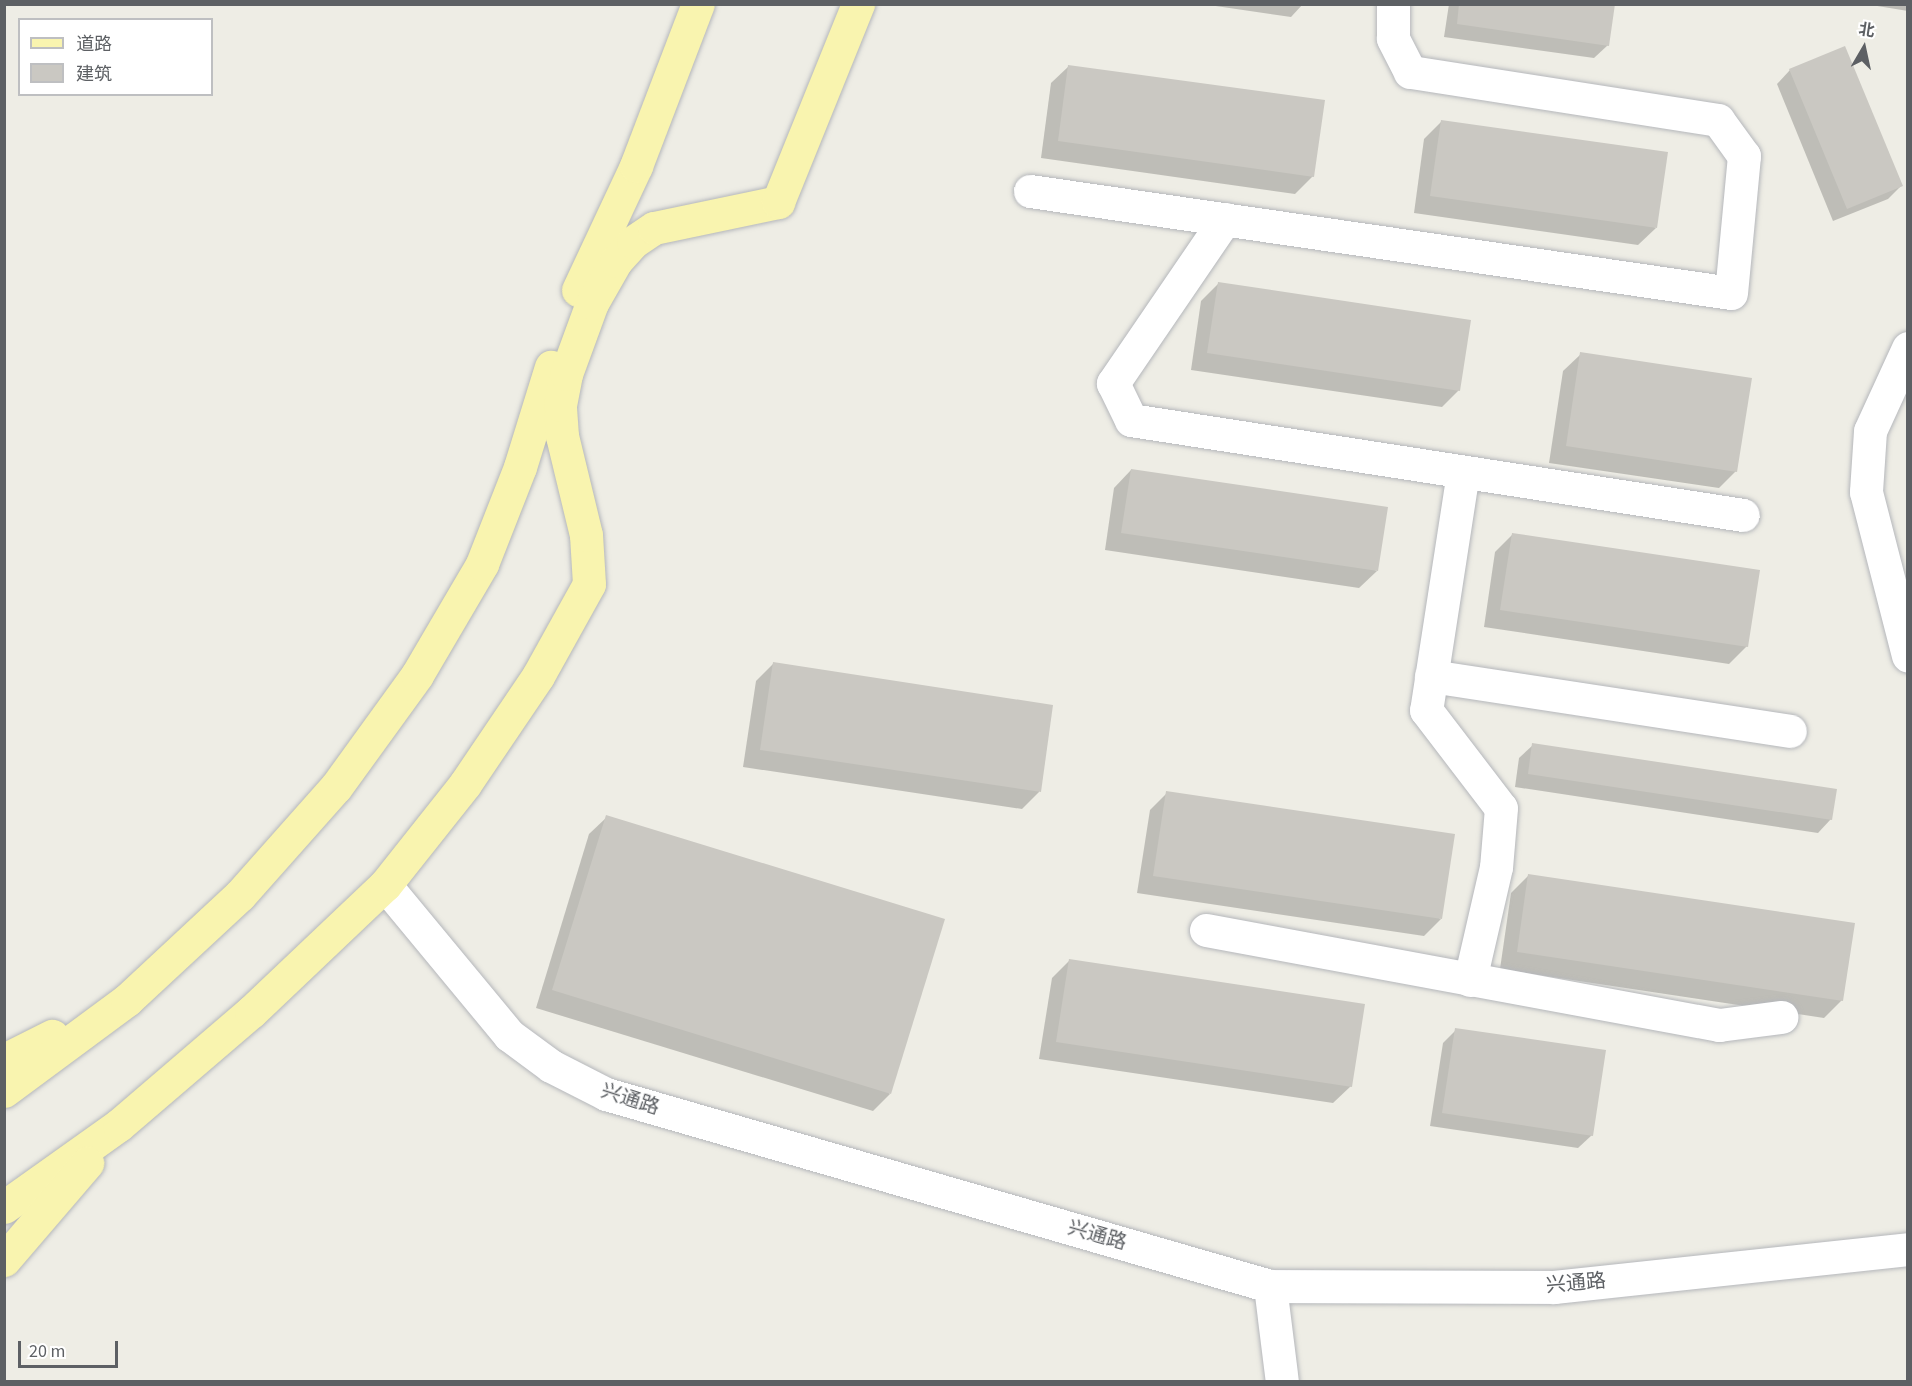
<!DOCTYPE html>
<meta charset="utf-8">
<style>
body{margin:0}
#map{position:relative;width:1912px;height:1386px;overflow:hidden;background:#eeede5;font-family:"Source Sans 3","Noto Sans SC",sans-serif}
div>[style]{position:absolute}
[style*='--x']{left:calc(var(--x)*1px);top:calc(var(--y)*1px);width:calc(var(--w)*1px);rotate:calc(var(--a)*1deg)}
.shadow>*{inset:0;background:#0003}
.building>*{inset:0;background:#cac8c2}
.roads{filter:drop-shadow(0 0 2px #b5b7bb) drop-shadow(0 0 2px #b5b7bb)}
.minor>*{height:33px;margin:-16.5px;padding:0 16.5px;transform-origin:16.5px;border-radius:16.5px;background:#fff}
.major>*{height:33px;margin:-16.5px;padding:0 16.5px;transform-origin:16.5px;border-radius:16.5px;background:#f9f4af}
span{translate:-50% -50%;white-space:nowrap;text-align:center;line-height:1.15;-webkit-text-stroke:6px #fff;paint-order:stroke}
.street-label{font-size:20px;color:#5d6064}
.frame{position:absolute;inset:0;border:6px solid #5d6064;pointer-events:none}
.legend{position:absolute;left:18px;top:18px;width:195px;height:78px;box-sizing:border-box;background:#fff;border:2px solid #bebfc1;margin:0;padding:8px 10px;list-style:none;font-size:18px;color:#5d6064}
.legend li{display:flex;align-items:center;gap:12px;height:30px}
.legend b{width:30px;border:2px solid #bebfc1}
.north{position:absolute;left:1834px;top:18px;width:60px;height:60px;-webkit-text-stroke:4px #fff;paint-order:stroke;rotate:9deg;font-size:16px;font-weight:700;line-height:24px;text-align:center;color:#5d6064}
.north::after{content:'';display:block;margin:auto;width:21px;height:27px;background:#5d6064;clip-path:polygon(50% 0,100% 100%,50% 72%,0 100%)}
.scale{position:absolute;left:18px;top:1341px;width:100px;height:27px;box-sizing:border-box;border:3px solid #5d6064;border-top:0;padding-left:8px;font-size:18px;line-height:21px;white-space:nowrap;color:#5d6064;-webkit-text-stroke:4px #fff;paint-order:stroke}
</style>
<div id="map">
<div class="shadow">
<div style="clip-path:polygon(1202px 4px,1303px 4px,1291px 17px)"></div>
<div style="clip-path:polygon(1449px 4px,1613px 4px,1608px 45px,1594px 58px,1444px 37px)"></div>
<div style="clip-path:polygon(1865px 4px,1908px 4px,1908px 11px)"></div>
<div style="clip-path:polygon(1069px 66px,1313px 176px,1295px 194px,1041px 158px,1051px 83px)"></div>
<div style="clip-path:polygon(1790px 70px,1901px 186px,1888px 199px,1833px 221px,1777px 84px)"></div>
<div style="clip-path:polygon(1441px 122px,1656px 228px,1638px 245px,1414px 213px,1424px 139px)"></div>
<div style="clip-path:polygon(1218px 284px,1459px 390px,1442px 407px,1191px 370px,1201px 301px)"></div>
<div style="clip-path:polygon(1581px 354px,1736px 471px,1719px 488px,1549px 463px,1563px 371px)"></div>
<div style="clip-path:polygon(1131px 470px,1377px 571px,1359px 588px,1105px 550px,1114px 488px)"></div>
<div style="clip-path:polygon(1512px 535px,1747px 646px,1729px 664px,1484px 627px,1495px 552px)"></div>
<div style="clip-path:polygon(773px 664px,1052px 706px,1039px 792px,1022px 809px,743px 767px,756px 681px)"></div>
<div style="clip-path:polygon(1533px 745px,1831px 819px,1818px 833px,1515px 787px,1519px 758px)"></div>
<div style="clip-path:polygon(1167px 793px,1441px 919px,1424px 936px,1137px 893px,1150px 810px)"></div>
<div style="clip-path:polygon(607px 817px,890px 1094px,873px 1111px,536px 1008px,589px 834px)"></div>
<div style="clip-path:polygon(1529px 875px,1842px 1000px,1824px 1018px,1500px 969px,1511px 893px)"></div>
<div style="clip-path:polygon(1069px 961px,1351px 1086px,1333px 1103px,1039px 1059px,1052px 978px)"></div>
<div style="clip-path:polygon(1456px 1030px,1592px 1135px,1578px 1148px,1430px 1126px,1443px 1043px)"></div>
</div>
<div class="building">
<div style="clip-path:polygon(1459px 4px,1615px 4px,1609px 46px,1457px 24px)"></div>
<div style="clip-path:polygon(1845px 46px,1903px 186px,1847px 209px,1789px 69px)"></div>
<div style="clip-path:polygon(1068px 65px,1325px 100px,1314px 177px,1058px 141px)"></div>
<div style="clip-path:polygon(1441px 120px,1668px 152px,1657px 228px,1430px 196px)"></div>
<div style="clip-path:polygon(1218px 282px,1471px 320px,1460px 391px,1207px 353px)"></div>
<div style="clip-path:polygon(1580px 352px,1752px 378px,1737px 472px,1566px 446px)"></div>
<div style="clip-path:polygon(1131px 469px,1388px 507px,1378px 571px,1121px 533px)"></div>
<div style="clip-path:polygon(1512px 533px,1760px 570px,1748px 647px,1500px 610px)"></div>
<div style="clip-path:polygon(773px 662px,1053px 705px,1041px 792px,760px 750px)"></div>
<div style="clip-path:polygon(1532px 743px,1837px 789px,1832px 820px,1528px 774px)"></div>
<div style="clip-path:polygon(1166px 791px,1455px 834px,1442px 919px,1153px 876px)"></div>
<div style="clip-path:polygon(606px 815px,945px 919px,891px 1094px,552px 990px)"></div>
<div style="clip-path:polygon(1528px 874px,1855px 923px,1843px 1001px,1517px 952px)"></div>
<div style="clip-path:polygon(1069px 959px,1365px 1004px,1352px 1087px,1056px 1042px)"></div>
<div style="clip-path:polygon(1455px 1028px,1606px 1050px,1593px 1136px,1442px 1113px)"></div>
</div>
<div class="roads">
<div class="minor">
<div style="--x:1030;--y:191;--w:708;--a:8.28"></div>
<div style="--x:1731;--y:293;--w:138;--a:-84.6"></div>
<div style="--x:1744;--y:156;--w:44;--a:-125.8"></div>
<div style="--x:1718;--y:120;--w:312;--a:-171.1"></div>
<div style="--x:1410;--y:72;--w:38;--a:-117"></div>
<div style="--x:1393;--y:38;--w:34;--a:-90"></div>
<div style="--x:1225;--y:219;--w:199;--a:124.3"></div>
<div style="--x:1113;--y:383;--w:41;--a:64.1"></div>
<div style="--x:1131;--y:420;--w:619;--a:8.82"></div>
<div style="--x:1908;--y:348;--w:91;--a:114.6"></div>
<div style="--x:1870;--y:431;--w:61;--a:93.8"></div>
<div style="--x:1866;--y:492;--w:169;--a:75.6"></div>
<div style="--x:1463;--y:472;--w:241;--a:98.8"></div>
<div style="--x:1426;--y:710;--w:123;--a:52.6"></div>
<div style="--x:1501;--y:808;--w:59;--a:94.8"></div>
<div style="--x:1496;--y:867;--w:116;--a:103"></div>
<div style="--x:1431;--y:676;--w:363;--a:8.7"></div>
<div style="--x:385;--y:885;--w:195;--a:50.4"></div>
<div style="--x:509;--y:1035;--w:52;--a:36.4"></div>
<div style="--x:551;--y:1066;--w:62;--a:27"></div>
<div style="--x:606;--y:1094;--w:691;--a:16.13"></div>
<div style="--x:1270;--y:1286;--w:284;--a:0.2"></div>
<div style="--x:1554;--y:1287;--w:356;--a:-6.1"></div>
<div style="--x:1206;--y:930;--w:522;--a:10.49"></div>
<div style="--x:1719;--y:1025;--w:63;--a:-7.4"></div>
<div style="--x:1270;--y:1286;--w:97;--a:82.9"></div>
</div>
<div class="major">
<div style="--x:578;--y:290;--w:137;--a:-64.9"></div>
<div style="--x:636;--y:166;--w:173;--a:-69.1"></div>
<div style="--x:4;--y:1060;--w:54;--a:-26.6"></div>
<div style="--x:4;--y:1091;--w:153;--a:-36.5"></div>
<div style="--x:127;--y:1000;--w:154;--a:-42.9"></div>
<div style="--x:240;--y:895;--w:144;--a:-48.4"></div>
<div style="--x:336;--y:787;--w:138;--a:-54.1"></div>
<div style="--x:417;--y:675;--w:129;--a:-59.6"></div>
<div style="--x:482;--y:564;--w:104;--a:-68.6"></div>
<div style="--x:520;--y:467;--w:105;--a:-72.8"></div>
<div style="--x:4;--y:1207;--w:141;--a:-35.5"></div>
<div style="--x:119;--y:1125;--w:174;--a:-40.6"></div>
<div style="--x:251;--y:1012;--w:185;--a:-43.5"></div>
<div style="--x:385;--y:885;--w:129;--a:-51.6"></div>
<div style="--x:465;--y:784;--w:130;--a:-55.9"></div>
<div style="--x:538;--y:676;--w:105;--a:-61"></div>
<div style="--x:589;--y:584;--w:49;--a:-93.5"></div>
<div style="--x:586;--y:535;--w:102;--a:-103.6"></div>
<div style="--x:562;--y:436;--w:31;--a:-94"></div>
<div style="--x:560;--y:405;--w:32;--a:-79"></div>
<div style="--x:566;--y:374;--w:76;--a:-69.9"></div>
<div style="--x:592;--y:303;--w:48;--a:-60.3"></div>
<div style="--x:616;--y:261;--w:25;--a:-48"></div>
<div style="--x:633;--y:242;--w:25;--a:-34"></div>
<div style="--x:654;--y:228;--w:127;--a:-11.8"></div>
<div style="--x:778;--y:202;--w:214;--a:-68"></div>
<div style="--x:4;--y:1260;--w:128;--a:-49.4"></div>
</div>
</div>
<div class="street-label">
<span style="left:630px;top:1100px;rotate:18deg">兴通路</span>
<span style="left:1097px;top:1236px;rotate:16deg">兴通路</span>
<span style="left:1576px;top:1284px;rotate:-5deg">兴通路</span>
</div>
<div class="frame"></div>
<ul class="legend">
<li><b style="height:8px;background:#f9f4af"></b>道路</li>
<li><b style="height:16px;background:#cac8c2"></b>建筑</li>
</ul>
<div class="north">北</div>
<div class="scale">20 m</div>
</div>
